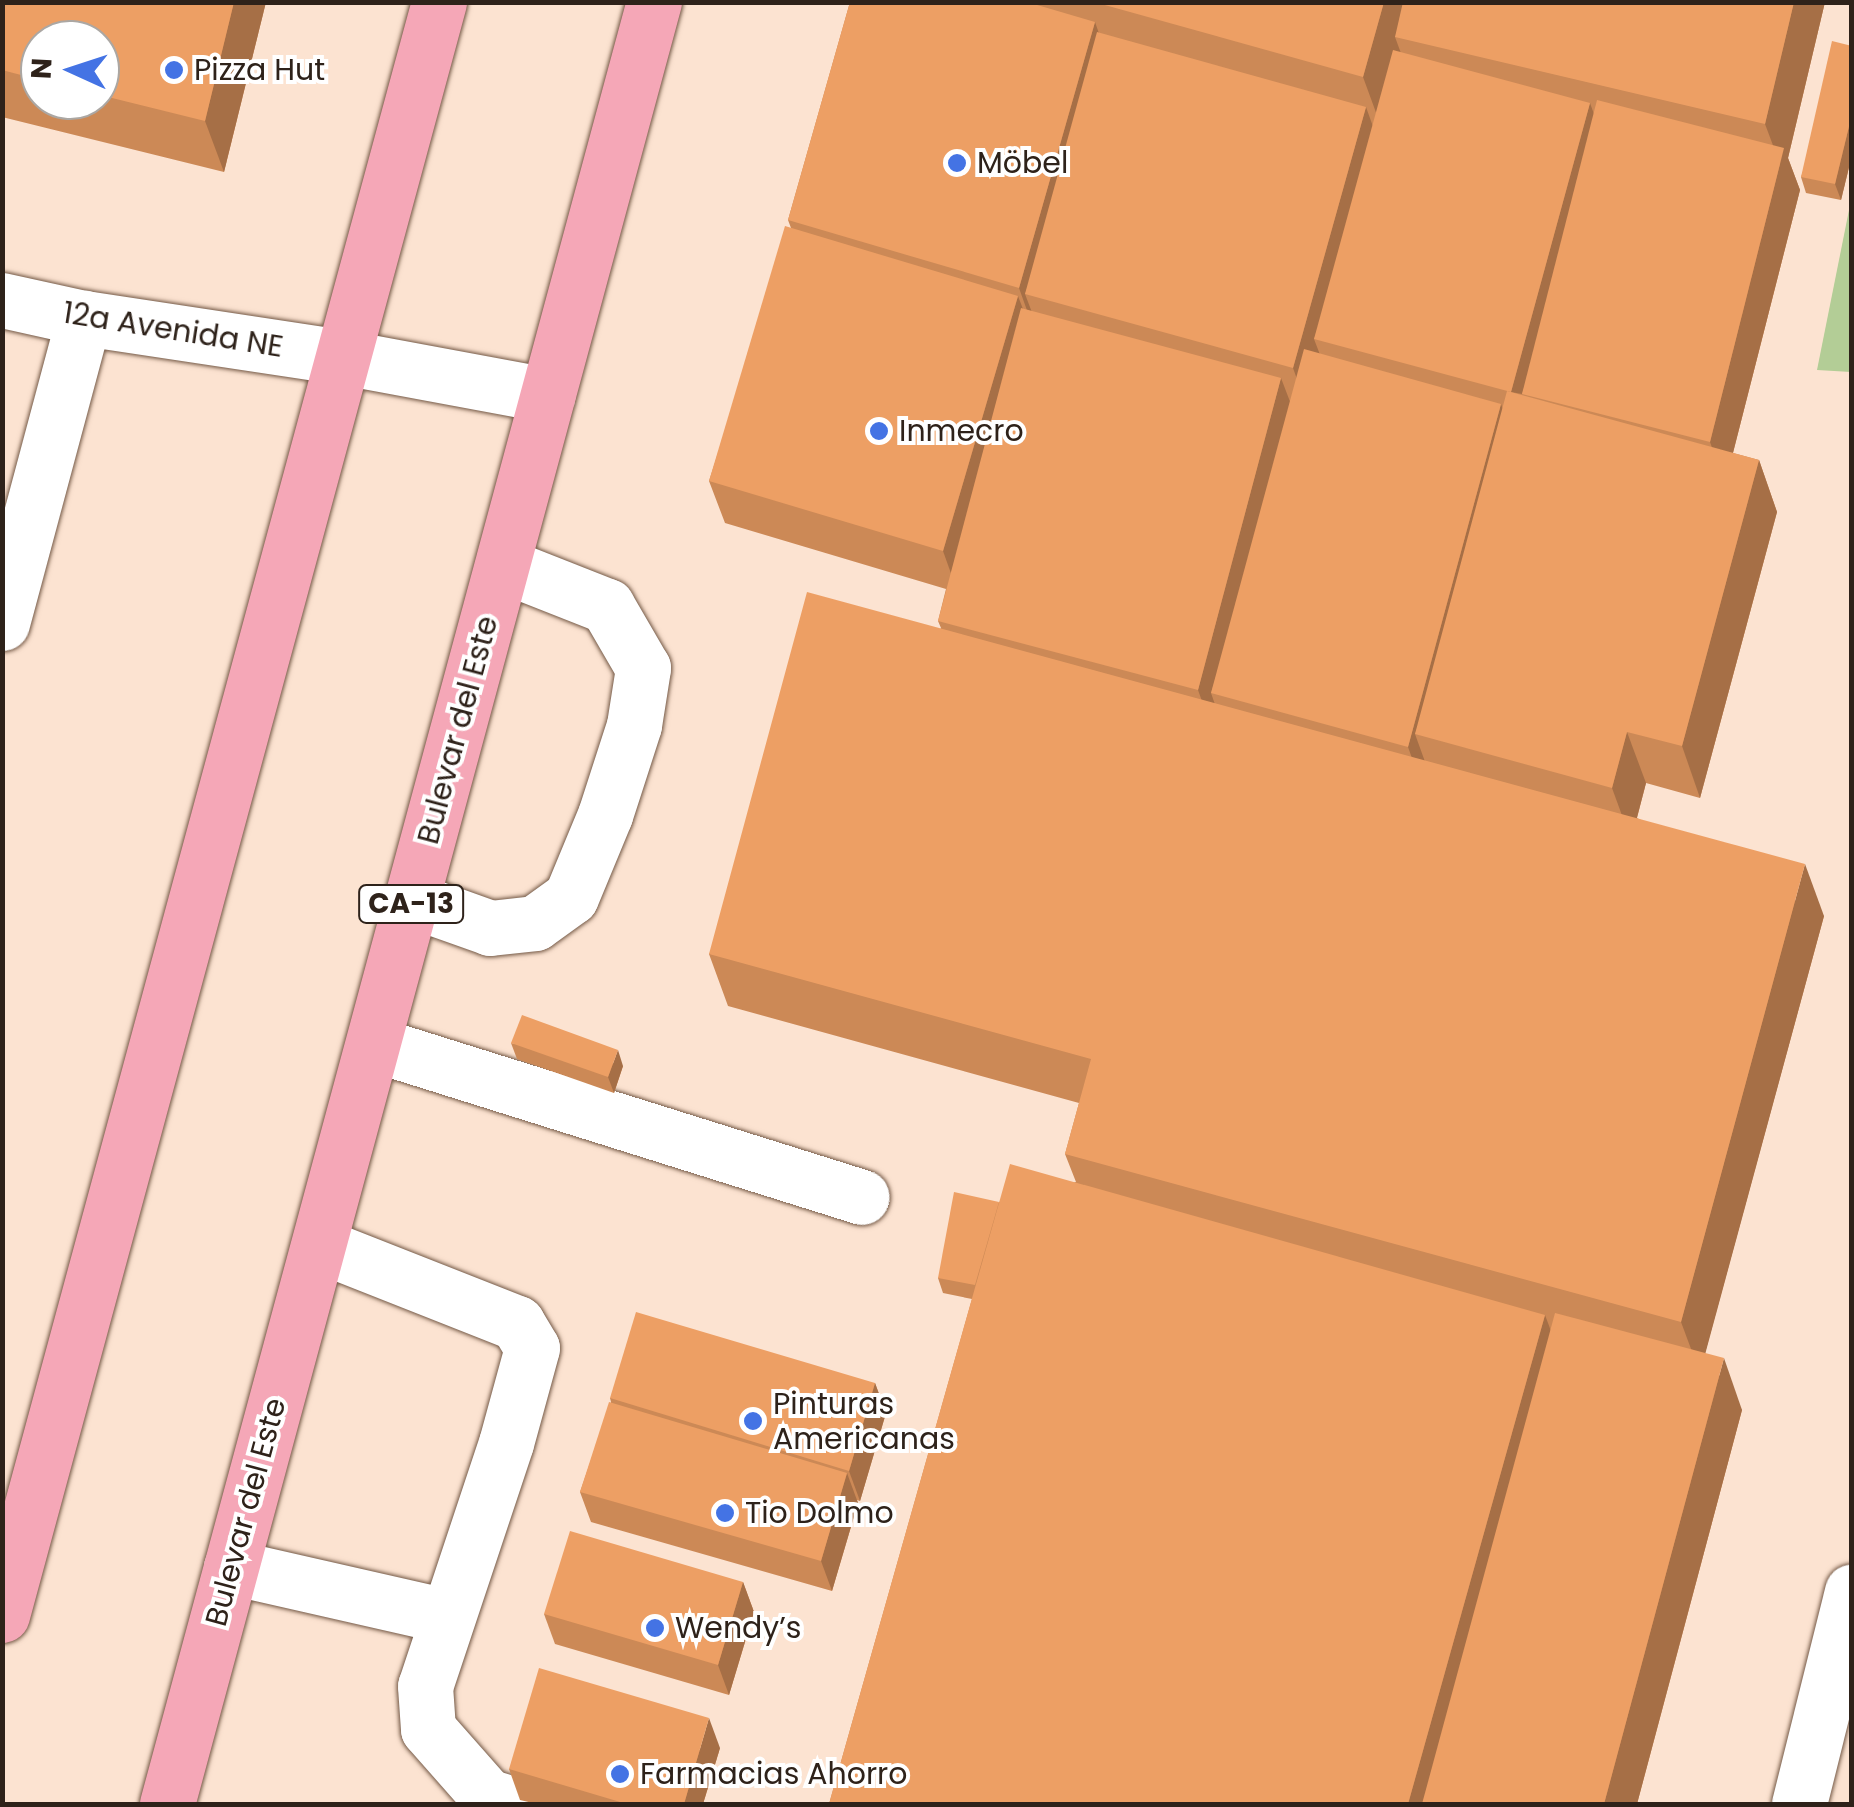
<!DOCTYPE html>
<meta charset="utf-8">
<style>
body{margin:0}
#map{position:relative;width:1854px;height:1807px;overflow:hidden;background:#fce3d1;font-family:Poppins,sans-serif}
div>[style]{position:absolute}
.green>*{inset:0;background:#b3cd96}
.roads{filter:drop-shadow(0 0 2px #745946) drop-shadow(0 0 2px #745946)}
.minor>*{height:55px;margin:-27.5px;padding:0 27.5px;transform-origin:27.5px;border-radius:27.5px;background:#fff}
.highway>*{height:55px;margin:-27.5px;padding:0 27.5px;transform-origin:27.5px;border-radius:27.5px;background:#f5a7b7}
.wall>*{inset:0;background:#cc8956}
.shaded-wall>*{inset:0;background:#a66f46}
.building>*{inset:0;background:#ed9f64}
.dots>*{width:28px;height:28px;translate:-50% -50%;box-sizing:border-box;border:5px solid #fff;border-radius:50%}
span{translate:-50% -50%;white-space:nowrap;text-align:center;line-height:1.15;-webkit-text-stroke:8px #fff;paint-order:stroke}
.shield-label span{padding:2px 8px;background:#fff;border:2px solid;border-radius:8px;-webkit-text-stroke-width:0}
.shield-label{font-size:28px;color:#2e221a;font-weight:700}
.poi-label{font-size:30px;color:#2e221a}
.left{translate:0 -50%;text-align:left}
.street-label{font-size:30px;color:#2e221a}
.frame{position:absolute;inset:0;border:5px solid #2e221a;pointer-events:none}
.north{position:absolute;left:20px;top:20px;width:100px;height:100px;box-sizing:border-box;background:#fff;border:2px solid #aba7a3;border-radius:50%;rotate:273deg;font-size:28px;font-weight:700;line-height:40px;text-align:center;color:#2e221a}
.north::after{content:'';display:block;margin:auto;width:35px;height:45px;background:#4473e4;clip-path:polygon(50% 0,100% 100%,50% 72%,0 100%)}
</style>
<div id="map">
<div class="green">
<div style="clip-path:polygon(1851px 200px,1851px 372px,1817px 370px)"></div>
</div>
<div class="roads">
<div class="minor">
<div style="left:2px;top:300px;width:84px;rotate:12.4deg"></div>
<div style="left:84px;top:318px;width:262px;rotate:8.6deg"></div>
<div style="left:343px;top:357px;width:208px;rotate:10.5deg"></div>
<div style="left:2px;top:623px;width:316px;rotate:-75deg"></div>
<div style="left:412px;top:900px;width:83px;rotate:19.7deg"></div>
<div style="left:490px;top:928px;width:45px;rotate:-6.3deg"></div>
<div style="left:535px;top:923px;width:44px;rotate:-35.8deg"></div>
<div style="left:571px;top:897px;width:89px;rotate:-67.5deg"></div>
<div style="left:605px;top:815px;width:95px;rotate:-72.1deg"></div>
<div style="left:634px;top:725px;width:58px;rotate:-81deg"></div>
<div style="left:643px;top:668px;width:72px;rotate:-120.1deg"></div>
<div style="left:607px;top:606px;width:112px;rotate:-158.5deg"></div>
<div style="left:374px;top:1044px;width:511px;rotate:17.41deg"></div>
<div style="left:319px;top:1245px;width:213px;rotate:21.5deg"></div>
<div style="left:517px;top:1323px;width:29px;rotate:59deg"></div>
<div style="left:532px;top:1348px;width:98px;rotate:105.3deg"></div>
<div style="left:506px;top:1443px;width:256px;rotate:108.4deg"></div>
<div style="left:425px;top:1686px;width:43px;rotate:86deg"></div>
<div style="left:428px;top:1729px;width:89px;rotate:48.6deg"></div>
<div style="left:487px;top:1796px;width:28px;rotate:17deg"></div>
<div style="left:231px;top:1567px;width:221px;rotate:12.8deg"></div>
<div style="left:1799px;top:1804px;width:219px;rotate:-76deg"></div>
</div>
<div class="highway">
<div style="left:2px;top:1615px;width:1671px;rotate:-74.84deg"></div>
<div style="left:167px;top:1804px;width:1867px;rotate:-74.88deg"></div>
</div>
</div>
<div class="wall">
<div style="clip-path:polygon(evenodd,2px 2px,266px 2px,224px 172px,2px 117px,2px 2px,40px 40px,100px 40px,100px 100px,40px 100px,40px 40px)"></div>
<div style="clip-path:polygon(850px 2px,1825px 2px,1788px 158px,1800px 190px,1733px 453px,1759px 460px,1777px 512px,1700px 798px,1646px 783px,1637px 818px,1824px 916px,1705px 1353px,1742px 1410px,1637px 1804px,829px 1804px,972px 1299px,943px 1293px,938px 1278px,999px 1202px,1076px 1182px,1065px 1154px,1079px 1103px,728px 1006px,709px 954px,941px 628px,938px 621px,946px 589px,725px 523px,709px 481px,791px 228px,788px 220px)"></div>
<div style="clip-path:polygon(1852px 46px,1852px 155px,1841px 200px,1806px 193px,1801px 177px)"></div>
<div style="clip-path:polygon(511px 1043px,623px 1066px,614px 1093px,517px 1059px)"></div>
<div style="clip-path:polygon(875px 1383px,886px 1413px,860px 1501px,857px 1500px,858px 1503px,832px 1591px,591px 1522px,580px 1492px,611px 1402px,610px 1398px)"></div>
<div style="clip-path:polygon(743px 1582px,754px 1612px,729px 1695px,555px 1644px,544px 1614px)"></div>
<div style="clip-path:polygon(720px 1748px,703px 1804px,537px 1804px,520px 1800px,509px 1769px)"></div>
</div>
<div class="shaded-wall">
<div style="clip-path:polygon(234px 2px,266px 2px,224px 172px,205px 121px)"></div>
<div style="clip-path:polygon(1384px 2px,1416px 2px,1395px 37px,1402px 56px,1382px 129px,1363px 77px)"></div>
<div style="clip-path:polygon(1794px 2px,1825px 2px,1788px 158px,1800px 190px,1725px 484px,1710px 442px,1780px 164px,1765px 124px)"></div>
<div style="clip-path:polygon(1095px 22px,1110px 65px,1025px 294px,1036px 323px,1034px 330px,1019px 288px)"></div>
<div style="clip-path:polygon(1590px 103px,1605px 145px,1522px 394px,1511px 392px)"></div>
<div style="clip-path:polygon(1366px 107px,1381px 149px,1314px 339px,1322px 360px,1308px 410px,1293px 368px)"></div>
<div style="clip-path:polygon(1852px 114px,1852px 155px,1841px 200px,1835px 184px)"></div>
<div style="clip-path:polygon(1018px 296px,1034px 338px,958px 593px,943px 551px)"></div>
<div style="clip-path:polygon(1281px 378px,1297px 420px,1211px 693px,1218px 713px,1213px 732px,1198px 690px)"></div>
<div style="clip-path:polygon(1501px 404px,1516px 446px,1415px 734px,1428px 770px,1423px 789px,1408px 747px)"></div>
<div style="clip-path:polygon(1759px 460px,1777px 512px,1700px 798px,1682px 746px)"></div>
<div style="clip-path:polygon(1627px 732px,1646px 783px,1631px 840px,1612px 788px)"></div>
<div style="clip-path:polygon(1805px 864px,1824px 916px,1700px 1373px,1681px 1322px)"></div>
<div style="clip-path:polygon(618px 1050px,623px 1066px,614px 1093px,608px 1077px)"></div>
<div style="clip-path:polygon(1545px 1315px,1564px 1366px,1441px 1804px,1408px 1804px)"></div>
<div style="clip-path:polygon(1724px 1358px,1742px 1410px,1637px 1804px,1604px 1804px)"></div>
<div style="clip-path:polygon(875px 1383px,886px 1413px,860px 1501px,849px 1471px)"></div>
<div style="clip-path:polygon(847px 1473px,858px 1503px,832px 1591px,821px 1561px)"></div>
<div style="clip-path:polygon(743px 1582px,754px 1612px,729px 1695px,718px 1665px)"></div>
<div style="clip-path:polygon(709px 1718px,720px 1748px,703px 1804px,684px 1804px)"></div>
</div>
<div class="building">
<div style="clip-path:polygon(2px 2px,234px 2px,205px 121px,100px 95px,100px 40px,40px 40px,40px 80px,2px 70px)"></div>
<div style="clip-path:polygon(850px 2px,1027px 2px,1095px 22px,1019px 288px,788px 220px)"></div>
<div style="clip-path:polygon(1094px 2px,1384px 2px,1363px 77px)"></div>
<div style="clip-path:polygon(1403px 2px,1794px 2px,1765px 124px,1395px 37px)"></div>
<div style="clip-path:polygon(1097px 32px,1366px 107px,1293px 368px,1025px 294px)"></div>
<div style="clip-path:polygon(1832px 41px,1852px 46px,1852px 114px,1835px 184px,1801px 177px)"></div>
<div style="clip-path:polygon(1393px 50px,1590px 103px,1511px 392px,1314px 339px)"></div>
<div style="clip-path:polygon(1597px 100px,1784px 148px,1710px 442px,1522px 394px)"></div>
<div style="clip-path:polygon(785px 226px,1018px 296px,943px 551px,709px 481px)"></div>
<div style="clip-path:polygon(1021px 308px,1281px 378px,1198px 690px,938px 621px)"></div>
<div style="clip-path:polygon(1304px 349px,1501px 404px,1408px 747px,1211px 693px)"></div>
<div style="clip-path:polygon(1507px 391px,1759px 460px,1682px 746px,1627px 732px,1612px 788px,1415px 734px)"></div>
<div style="clip-path:polygon(807px 592px,1805px 864px,1681px 1322px,1065px 1154px,1091px 1059px,709px 954px)"></div>
<div style="clip-path:polygon(522px 1015px,618px 1050px,608px 1077px,511px 1043px)"></div>
<div style="clip-path:polygon(1010px 1164px,1545px 1315px,1408px 1804px,829px 1804px)"></div>
<div style="clip-path:polygon(954px 1192px,999px 1202px,975px 1285px,938px 1278px)"></div>
<div style="clip-path:polygon(636px 1312px,875px 1383px,849px 1471px,610px 1398px)"></div>
<div style="clip-path:polygon(1555px 1313px,1724px 1358px,1604px 1804px,1422px 1804px)"></div>
<div style="clip-path:polygon(609px 1402px,847px 1473px,821px 1561px,580px 1492px)"></div>
<div style="clip-path:polygon(570px 1531px,743px 1582px,718px 1665px,544px 1614px)"></div>
<div style="clip-path:polygon(539px 1668px,709px 1718px,684px 1804px,627px 1804px,509px 1769px)"></div>
</div>
<div class="dots">
<div style="left:174px;top:70px;background:#4473e4"></div>
<div style="left:957px;top:163px;background:#4473e4"></div>
<div style="left:879px;top:431px;background:#4473e4"></div>
<div style="left:753px;top:1421px;background:#4473e4"></div>
<div style="left:725px;top:1513px;background:#4473e4"></div>
<div style="left:655px;top:1628px;background:#4473e4"></div>
<div style="left:620px;top:1774px;background:#4473e4"></div>
</div>
<div class="shield-label">
<span style="left:411px;top:904px">CA-13</span>
</div>
<div class="poi-label">
<span class="left" style="left:194px;top:70px">Pizza Hut</span>
<span class="left" style="left:977px;top:163px">Möbel</span>
<span class="left" style="left:899px;top:431px">Inmecro</span>
<span class="left" style="left:773px;top:1421px">Pinturas<br>Americanas</span>
<span class="left" style="left:745px;top:1513px">Tio Dolmo</span>
<span class="left" style="left:675px;top:1628px">Wendy’s</span>
<span class="left" style="left:640px;top:1774px">Farmacias Ahorro</span>
</div>
<div class="street-label">
<span style="left:173px;top:330px;rotate:9deg">12a Avenida NE</span>
<span style="left:458px;top:730px;rotate:-75deg">Bulevar del Este</span>
<span style="left:246px;top:1512px;rotate:-75deg">Bulevar del Este</span>
</div>
<div class="frame"></div>
<div class="north">N</div>
</div>
